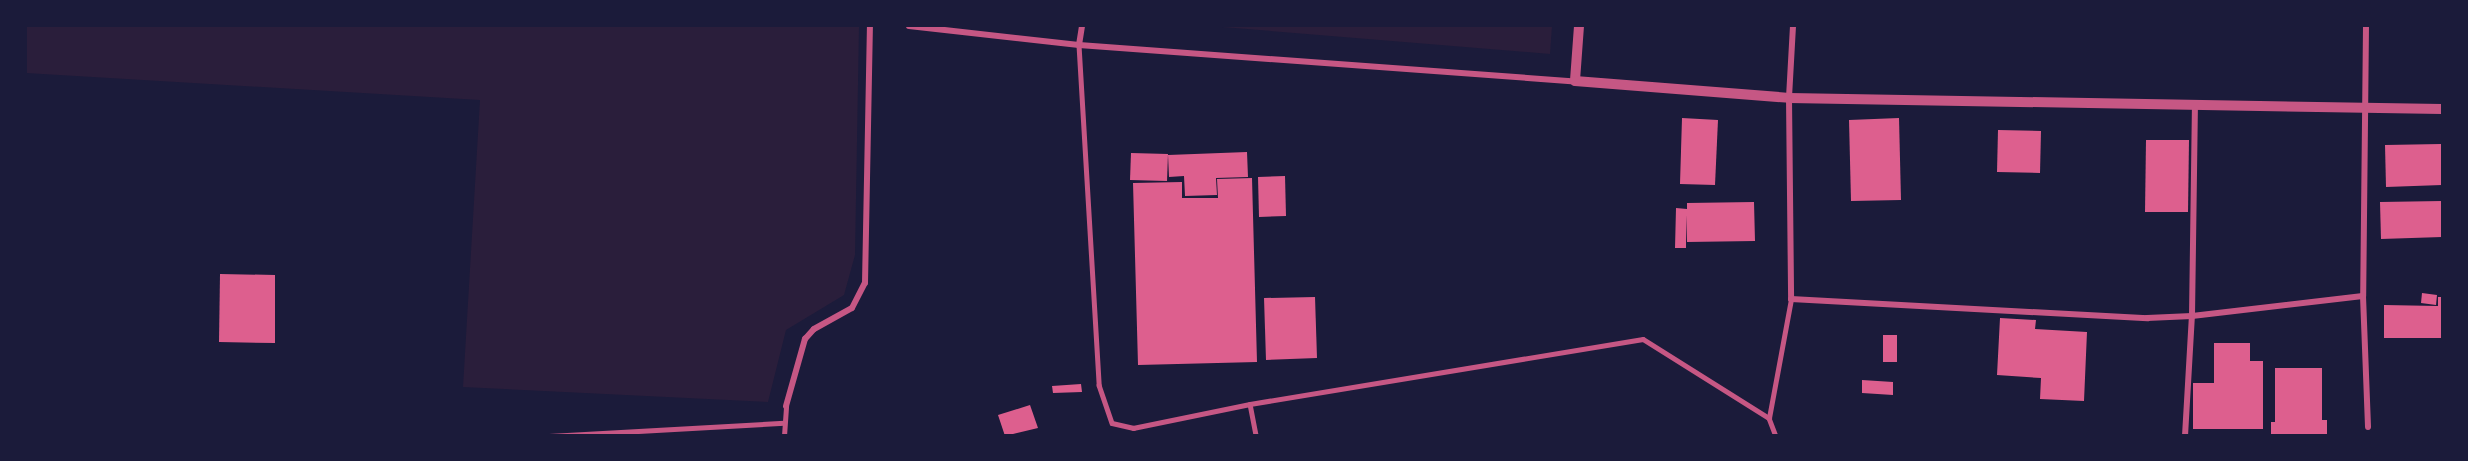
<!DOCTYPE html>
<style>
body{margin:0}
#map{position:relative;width:2468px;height:461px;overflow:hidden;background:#1b1b3a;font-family:"Fira Sans",sans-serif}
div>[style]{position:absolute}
.green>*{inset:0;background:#2a1e3b}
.building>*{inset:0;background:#dd5f8e}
.service>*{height:4.5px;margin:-2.25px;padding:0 2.25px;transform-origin:2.25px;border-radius:2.25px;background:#c65784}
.minor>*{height:6px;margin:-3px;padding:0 3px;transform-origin:3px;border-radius:3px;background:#c65784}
.tertiary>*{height:10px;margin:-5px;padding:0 5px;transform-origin:5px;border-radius:5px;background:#c65784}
span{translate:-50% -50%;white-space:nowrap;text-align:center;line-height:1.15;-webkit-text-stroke:6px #1b1b3a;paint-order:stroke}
.frame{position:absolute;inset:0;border:27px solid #1b1b3a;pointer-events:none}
</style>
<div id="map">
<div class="green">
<div style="clip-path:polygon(26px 26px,859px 26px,855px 255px,844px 295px,786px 330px,768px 402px,463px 387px,480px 100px,26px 73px)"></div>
<div style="clip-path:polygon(1210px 26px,1552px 26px,1550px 54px)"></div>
</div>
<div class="building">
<div style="clip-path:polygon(1682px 118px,1718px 120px,1715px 185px,1680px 184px)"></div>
<div style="clip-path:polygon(1899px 118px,1901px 200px,1851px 201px,1849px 120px)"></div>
<div style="clip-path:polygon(1998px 130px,2041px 131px,2040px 173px,1997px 172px)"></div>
<div style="clip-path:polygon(2146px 140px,2189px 140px,2188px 212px,2145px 212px)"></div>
<div style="clip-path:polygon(2441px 144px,2442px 185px,2386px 187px,2385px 145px)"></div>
<div style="clip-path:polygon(1247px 152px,1248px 177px,1216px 178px,1217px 195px,1185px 196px,1184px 176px,1169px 177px,1168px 155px)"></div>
<div style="clip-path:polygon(1131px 153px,1168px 154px,1167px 181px,1130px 180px)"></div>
<div style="clip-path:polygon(1285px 176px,1286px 216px,1259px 217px,1258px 177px)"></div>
<div style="clip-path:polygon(1252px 178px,1257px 362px,1138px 365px,1133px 183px,1182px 182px,1182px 198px,1218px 198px,1217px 179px)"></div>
<div style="clip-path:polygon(2442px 201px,2442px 237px,2381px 239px,2380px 202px)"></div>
<div style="clip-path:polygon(1754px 202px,1755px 241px,1687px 242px,1686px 215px,1686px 248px,1675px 248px,1676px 208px,1687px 209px,1687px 203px)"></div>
<div style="clip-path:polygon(220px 274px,275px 275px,275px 343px,219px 342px)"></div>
<div style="clip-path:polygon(2422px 293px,2437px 295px,2436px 305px,2421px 303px)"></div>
<div style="clip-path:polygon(1315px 297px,1317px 358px,1266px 360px,1264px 298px)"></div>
<div style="clip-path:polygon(2438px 297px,2442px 297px,2442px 338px,2384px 338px,2384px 305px,2438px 306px)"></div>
<div style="clip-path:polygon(2000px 318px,2036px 320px,2035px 329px,2087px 332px,2084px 401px,2040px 399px,2041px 378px,1997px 375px)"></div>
<div style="clip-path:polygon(1883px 335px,1897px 335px,1897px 362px,1883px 362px)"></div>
<div style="clip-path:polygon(2214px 343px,2250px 343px,2250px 361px,2263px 361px,2263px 429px,2193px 429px,2193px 383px,2214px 383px)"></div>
<div style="clip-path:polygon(2275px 368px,2322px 368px,2322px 420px,2327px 420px,2327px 436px,2271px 436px,2271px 422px,2275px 422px)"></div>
<div style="clip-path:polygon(1862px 380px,1893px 382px,1893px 395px,1862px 393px)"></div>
<div style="clip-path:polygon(1081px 384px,1082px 392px,1053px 393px,1052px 386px)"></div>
<div style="clip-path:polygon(1030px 405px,1038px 428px,1005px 436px,998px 415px)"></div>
</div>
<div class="service">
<div style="left:1079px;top:45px;width:341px;rotate:86.6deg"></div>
<div style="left:1099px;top:385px;width:40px;rotate:71.1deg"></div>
<div style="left:1112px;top:423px;width:22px;rotate:13deg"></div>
<div style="left:1133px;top:428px;width:119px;rotate:-11.6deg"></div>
<div style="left:1250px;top:404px;width:398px;rotate:-9.4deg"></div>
<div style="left:1643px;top:339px;width:149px;rotate:32.1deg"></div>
<div style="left:1769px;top:418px;width:19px;rotate:69deg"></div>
<div style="left:1250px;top:404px;width:33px;rotate:79deg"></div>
<div style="left:1769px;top:418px;width:121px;rotate:-79.5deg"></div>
<div style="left:549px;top:436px;width:235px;rotate:-3.2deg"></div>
<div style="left:784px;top:436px;width:30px;rotate:-86deg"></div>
</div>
<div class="minor">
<div style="left:909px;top:26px;width:171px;rotate:6.4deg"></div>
<div style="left:1079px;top:45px;width:497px;rotate:4.2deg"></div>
<div style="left:1793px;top:26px;width:72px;rotate:93.2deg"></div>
<div style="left:1789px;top:98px;width:201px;rotate:89.4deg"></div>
<div style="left:1791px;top:299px;width:357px;rotate:3.1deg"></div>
<div style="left:2147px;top:318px;width:45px;rotate:-2.5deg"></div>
<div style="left:2192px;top:316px;width:172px;rotate:-6.7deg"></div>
<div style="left:2366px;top:26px;width:270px;rotate:90.6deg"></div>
<div style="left:2363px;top:296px;width:131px;rotate:87.8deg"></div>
<div style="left:1079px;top:45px;width:19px;rotate:-81deg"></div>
<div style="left:786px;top:406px;width:70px;rotate:-74.2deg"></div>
<div style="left:805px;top:339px;width:13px;rotate:-48deg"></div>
<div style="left:814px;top:329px;width:43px;rotate:-28.9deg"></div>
<div style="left:852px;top:308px;width:28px;rotate:-63deg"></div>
<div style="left:865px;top:283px;width:257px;rotate:-88.9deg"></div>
<div style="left:2185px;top:436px;width:120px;rotate:-86.7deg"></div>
<div style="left:2192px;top:316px;width:211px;rotate:-89.2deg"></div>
</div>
<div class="tertiary">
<div style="left:1579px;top:26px;width:55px;rotate:94.2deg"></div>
<div style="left:1575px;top:81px;width:215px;rotate:4.5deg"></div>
<div style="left:1789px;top:98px;width:653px;rotate:0.97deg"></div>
</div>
<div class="frame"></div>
</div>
